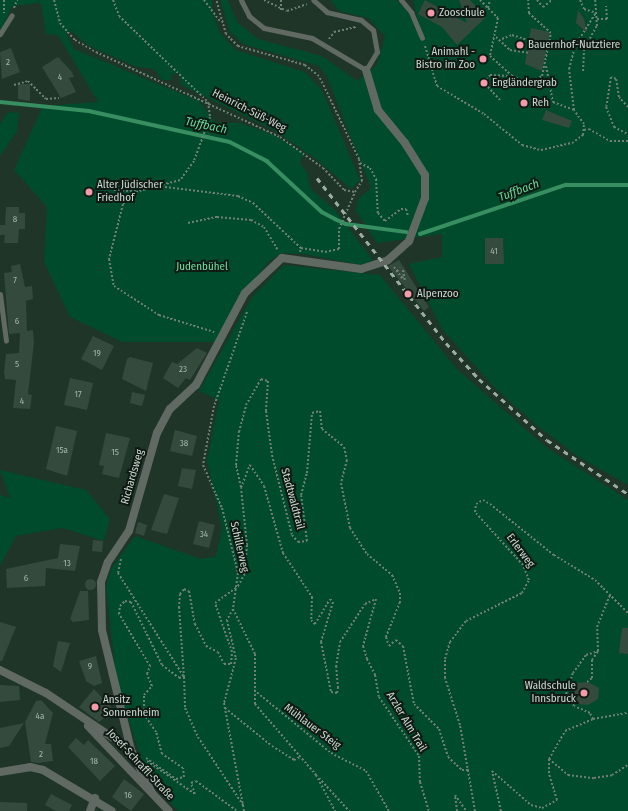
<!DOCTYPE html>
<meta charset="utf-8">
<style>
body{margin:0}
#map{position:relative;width:628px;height:811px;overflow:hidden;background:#1f3528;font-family:"Fira Sans Condensed",sans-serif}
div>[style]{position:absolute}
.green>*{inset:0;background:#004b2b}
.stream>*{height:3.5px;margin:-1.75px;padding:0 1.75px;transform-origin:1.75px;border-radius:1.75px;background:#378e61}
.building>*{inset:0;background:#344a3d}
.round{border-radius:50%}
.path>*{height:2px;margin-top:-1px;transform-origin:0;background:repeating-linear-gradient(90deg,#6e8075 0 2px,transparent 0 4px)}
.lane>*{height:5px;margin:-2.5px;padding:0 2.5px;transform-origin:2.5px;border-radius:2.5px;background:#606a63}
.street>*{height:8px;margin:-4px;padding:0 4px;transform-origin:4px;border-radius:4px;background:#606a63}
.rail>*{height:3px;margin-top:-1.5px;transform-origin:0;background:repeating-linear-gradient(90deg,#9eada3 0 5px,transparent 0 10px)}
.dots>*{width:11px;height:11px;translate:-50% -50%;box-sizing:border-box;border:2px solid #101a14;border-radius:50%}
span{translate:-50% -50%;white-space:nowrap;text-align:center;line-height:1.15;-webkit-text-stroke:4px #101a14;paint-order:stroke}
.number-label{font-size:9px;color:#a6b5ab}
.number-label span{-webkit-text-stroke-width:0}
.poi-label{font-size:11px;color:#ccd9d0}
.left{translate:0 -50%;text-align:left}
.right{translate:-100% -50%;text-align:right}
.street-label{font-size:11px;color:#ccd9d0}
.park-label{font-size:11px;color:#6de1a2}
.water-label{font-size:12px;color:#64d99a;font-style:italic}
</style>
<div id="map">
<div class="green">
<div style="clip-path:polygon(0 0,212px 0,212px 11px,220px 33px,236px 50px,305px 72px,322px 90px,360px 180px,351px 189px,317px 160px,275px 131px,181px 85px,179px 73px,172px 74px,171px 80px,162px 80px,154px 69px,137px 67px,89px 46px,71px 31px,66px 33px,74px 49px,199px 101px,215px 122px,240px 123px,276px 136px,304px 153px,300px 163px,308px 174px,310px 188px,334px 209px,373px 260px,361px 265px,304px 254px,282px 253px,269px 261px,240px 298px,217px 342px,122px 342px,70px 317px,44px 262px,47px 207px,14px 170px,43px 106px,98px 102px,58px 35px,46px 34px,41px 3px,12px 6px,0 34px)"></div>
<div style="clip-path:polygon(220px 0,228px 0,237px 22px,258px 39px,322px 56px,357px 81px,377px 65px,385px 36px,368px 18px,339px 11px,330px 0,397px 0,418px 22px,413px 0,628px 0,628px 485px,579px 457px,535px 424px,495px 388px,442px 329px,409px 264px,442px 257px,442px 234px,377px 243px,356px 211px,358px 199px,371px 188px,327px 77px,319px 66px,243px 44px,230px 32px)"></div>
<div style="clip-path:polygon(8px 112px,19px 113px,17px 131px,0 156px,0 124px)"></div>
<div style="clip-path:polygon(284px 265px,380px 275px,457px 369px,546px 447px,628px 500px,628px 811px,178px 811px,147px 777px,117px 683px,106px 587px,111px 569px,135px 536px,201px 559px,216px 556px,222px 528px,207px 461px,219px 400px,199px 391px,252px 297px)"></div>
<div style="clip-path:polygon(0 470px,86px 490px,110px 519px,104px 541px,62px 528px,16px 536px,0 566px,0 495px,10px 498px)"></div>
</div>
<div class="stream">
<div style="left:0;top:102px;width:89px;rotate:5.8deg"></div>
<div style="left:89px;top:111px;width:144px;rotate:12.4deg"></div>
<div style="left:230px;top:142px;width:42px;rotate:27.2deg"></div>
<div style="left:267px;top:161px;width:75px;rotate:42.8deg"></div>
<div style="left:322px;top:212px;width:15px;rotate:28deg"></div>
<div style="left:335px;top:219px;width:12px;rotate:24deg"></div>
<div style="left:346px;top:224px;width:61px;rotate:7.6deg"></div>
<div style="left:420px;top:234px;width:154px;rotate:-18.6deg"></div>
<div style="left:566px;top:185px;width:62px"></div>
</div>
<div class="building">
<div style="clip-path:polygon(425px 0,467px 23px,459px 0,470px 0,486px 17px,457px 45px,442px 27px,418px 14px)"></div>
<div style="clip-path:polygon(578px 10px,584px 19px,587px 33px,576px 23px)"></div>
<div style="clip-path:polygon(531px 28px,550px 32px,542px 71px,525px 64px)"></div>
<div style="clip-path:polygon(11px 48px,20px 72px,2px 79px,0 52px)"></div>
<div style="clip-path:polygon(58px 57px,72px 72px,74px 77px,69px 78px,76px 92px,61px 98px,42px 67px)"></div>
<div style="clip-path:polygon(18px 84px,30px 84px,30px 101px,18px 99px)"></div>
<div style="clip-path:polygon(546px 110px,572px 121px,569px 128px,542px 120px)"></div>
<div style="clip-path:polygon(6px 207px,19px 207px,19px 213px,25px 213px,25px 229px,19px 229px,18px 243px,4px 243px,5px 235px,0 235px,0 225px,5px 225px)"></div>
<div style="clip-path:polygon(485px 238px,503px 238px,504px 264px,485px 264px)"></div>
<div style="clip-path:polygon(399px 260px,429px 307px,424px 311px,388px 266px)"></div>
<div style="clip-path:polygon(20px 264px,25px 287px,32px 286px,33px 299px,26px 301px,27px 331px,33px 330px,34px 342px,28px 394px,32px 395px,30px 409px,13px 408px,16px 380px,5px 379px,4px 372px,6px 354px,19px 353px,20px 333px,9px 334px,4px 273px,12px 272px,11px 266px)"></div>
<div style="clip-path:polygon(93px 336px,114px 346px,102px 370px,81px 359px)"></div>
<div style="clip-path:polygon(197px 348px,207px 353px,190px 380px,186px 378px,178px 388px,163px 378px,172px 362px,177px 364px)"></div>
<div style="clip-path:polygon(130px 357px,153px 363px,146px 391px,122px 379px,127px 359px)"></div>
<div style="clip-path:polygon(70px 378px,93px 383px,87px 410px,64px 405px)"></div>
<div style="clip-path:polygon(132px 392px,145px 395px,142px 406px,130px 403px)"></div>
<div style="clip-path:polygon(56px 426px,77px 431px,67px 476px,46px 469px)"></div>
<div style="clip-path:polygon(175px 430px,197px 436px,192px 456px,170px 451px)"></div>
<div style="clip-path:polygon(106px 433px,130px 438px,119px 478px,102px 474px,104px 466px,99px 465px)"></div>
<div style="clip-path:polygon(182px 468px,196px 470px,192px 489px,178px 486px)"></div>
<div style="clip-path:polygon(164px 494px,179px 498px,167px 534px,151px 530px)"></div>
<div style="clip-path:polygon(199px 521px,215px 525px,209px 548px,193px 544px)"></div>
<div style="clip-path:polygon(138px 522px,147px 525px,144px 536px,135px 533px)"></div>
<div style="clip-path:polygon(93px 540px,103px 541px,102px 552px,92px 551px)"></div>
<div style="clip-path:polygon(60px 544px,80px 546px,75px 571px,46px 568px,45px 586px,7px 588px,6px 569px,58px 558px)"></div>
<div class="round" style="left:84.5px;top:578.5px;width:11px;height:11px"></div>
<div style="clip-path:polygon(80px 591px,88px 591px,89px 620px,73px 622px,70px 619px)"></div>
<div style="clip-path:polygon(0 622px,16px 627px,2px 661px,0 661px)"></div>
<div style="clip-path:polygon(622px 628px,628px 628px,628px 654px,619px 653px)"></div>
<div style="clip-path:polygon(58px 641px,70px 643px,61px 672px,53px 666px)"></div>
<div style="clip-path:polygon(96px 656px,102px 683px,94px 686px,86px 681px,79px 661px)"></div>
<div style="clip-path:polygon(588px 682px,599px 688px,598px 699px,588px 705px,577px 704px,570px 694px,576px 683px)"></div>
<div style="clip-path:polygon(0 685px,19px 686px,20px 700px,0 702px)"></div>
<div style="clip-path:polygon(94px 689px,111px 707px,109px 714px,99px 722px,79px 707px)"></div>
<div style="clip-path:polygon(41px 700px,53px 713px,45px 744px,51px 744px,53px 761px,38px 763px,31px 762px,25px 722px,36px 701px)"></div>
<div style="clip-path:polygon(24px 723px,9px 746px,0 748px,0 728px)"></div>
<div style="clip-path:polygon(76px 738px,84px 745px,88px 740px,115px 766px,100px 781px,68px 747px)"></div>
<div style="clip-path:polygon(124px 779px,144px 794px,131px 811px,112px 797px)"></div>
<div style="clip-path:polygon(51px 794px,72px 805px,69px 811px,56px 811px,45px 805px)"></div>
<div style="clip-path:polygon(0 802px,27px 803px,27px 811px,0 811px)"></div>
</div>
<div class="path">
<div style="left:4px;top:0;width:13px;rotate:90deg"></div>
<div style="left:54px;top:0;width:24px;rotate:75deg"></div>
<div style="left:60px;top:23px;width:23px;rotate:49deg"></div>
<div style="left:75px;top:40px;width:24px;rotate:30deg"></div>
<div style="left:96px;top:52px;width:203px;rotate:24.8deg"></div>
<div style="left:280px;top:137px;width:53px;rotate:35.8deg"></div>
<div style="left:323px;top:168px;width:30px;rotate:46deg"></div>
<div style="left:344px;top:190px;width:11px;rotate:10deg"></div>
<div style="left:355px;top:192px;width:13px;rotate:-58deg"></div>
<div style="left:362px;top:181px;width:22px;rotate:-98deg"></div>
<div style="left:359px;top:159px;width:92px;rotate:-115.7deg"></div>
<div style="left:319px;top:76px;width:18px;rotate:-142deg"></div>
<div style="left:305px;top:65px;width:70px;rotate:-164.2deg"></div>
<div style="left:238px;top:46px;width:17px;rotate:-135deg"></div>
<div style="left:226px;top:34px;width:35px;rotate:-106deg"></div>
<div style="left:113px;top:0;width:17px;rotate:69deg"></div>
<div style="left:119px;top:16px;width:124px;rotate:44deg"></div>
<div style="left:208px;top:102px;width:15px;rotate:82deg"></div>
<div style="left:210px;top:117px;width:47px;rotate:110deg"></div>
<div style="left:194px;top:161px;width:24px;rotate:126deg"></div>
<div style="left:180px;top:180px;width:50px;rotate:164.8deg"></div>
<div style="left:132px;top:193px;width:14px;rotate:129deg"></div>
<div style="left:123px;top:204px;width:57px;rotate:104.3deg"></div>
<div style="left:109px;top:259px;width:27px;rotate:80deg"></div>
<div style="left:114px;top:286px;width:54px;rotate:32.8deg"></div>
<div style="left:159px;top:315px;width:58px;rotate:17.2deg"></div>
<div style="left:204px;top:0;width:26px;rotate:53deg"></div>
<div style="left:264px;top:0;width:25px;rotate:26deg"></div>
<div style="left:287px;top:11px;width:21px;rotate:-19deg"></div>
<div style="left:281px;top:0;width:10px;rotate:90deg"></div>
<div style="left:480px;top:0;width:25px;rotate:45deg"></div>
<div style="left:498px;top:18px;width:39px;rotate:102deg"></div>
<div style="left:490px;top:56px;width:30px;rotate:42deg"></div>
<div style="left:537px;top:0;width:9px;rotate:49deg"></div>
<div style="left:543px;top:7px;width:11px;rotate:-38deg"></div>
<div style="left:580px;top:0;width:10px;rotate:66deg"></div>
<div style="left:584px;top:9px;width:13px;rotate:18deg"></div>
<div style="left:14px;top:8px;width:9px;rotate:-69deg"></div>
<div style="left:488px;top:8px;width:8px;rotate:-76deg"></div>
<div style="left:597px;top:19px;width:10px"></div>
<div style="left:607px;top:19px;width:13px;rotate:-94deg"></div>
<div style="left:496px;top:37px;width:19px;rotate:43deg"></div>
<div style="left:510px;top:50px;width:18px;rotate:9deg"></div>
<div style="left:329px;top:39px;width:9px;rotate:-54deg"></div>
<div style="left:334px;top:32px;width:23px;rotate:-13deg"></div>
<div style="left:502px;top:39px;width:11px;rotate:-22deg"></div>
<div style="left:512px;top:35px;width:19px;rotate:18deg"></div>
<div style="left:425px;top:46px;width:42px;rotate:73.3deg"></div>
<div style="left:437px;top:86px;width:55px;rotate:30.8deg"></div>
<div style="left:484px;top:114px;width:49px;rotate:39.2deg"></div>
<div style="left:522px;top:145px;width:20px;rotate:15deg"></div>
<div style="left:541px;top:150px;width:32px;rotate:-13deg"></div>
<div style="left:572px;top:143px;width:14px;rotate:-36deg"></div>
<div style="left:583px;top:135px;width:11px;rotate:-85deg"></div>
<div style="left:584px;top:124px;width:17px;rotate:-126deg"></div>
<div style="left:574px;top:110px;width:41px;rotate:-97deg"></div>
<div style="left:569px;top:69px;width:24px;rotate:-75deg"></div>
<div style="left:575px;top:46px;width:39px;rotate:-58deg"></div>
<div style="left:546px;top:66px;width:37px;rotate:79deg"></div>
<div style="left:553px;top:102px;width:22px;rotate:21deg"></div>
<div style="left:583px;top:71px;width:22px;rotate:-87deg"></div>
<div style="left:584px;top:49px;width:26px;rotate:-61deg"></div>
<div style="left:597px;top:26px;width:26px;rotate:-94deg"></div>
<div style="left:14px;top:85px;width:15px;rotate:-16deg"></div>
<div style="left:28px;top:81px;width:25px;rotate:45deg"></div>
<div style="left:46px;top:99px;width:13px;rotate:-4deg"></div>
<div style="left:500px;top:100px;width:23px;rotate:-133deg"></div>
<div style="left:484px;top:83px;width:10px;rotate:-53deg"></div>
<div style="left:490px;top:75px;width:22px;rotate:3deg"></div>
<div style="left:512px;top:76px;width:18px;rotate:22deg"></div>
<div style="left:529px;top:83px;width:15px;rotate:-28deg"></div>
<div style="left:542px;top:76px;width:44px;rotate:-78.2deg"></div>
<div style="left:551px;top:33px;width:30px;rotate:-138deg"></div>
<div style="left:529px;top:13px;width:13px;rotate:-94deg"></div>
<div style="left:628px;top:107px;width:13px;rotate:-132deg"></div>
<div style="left:619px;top:97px;width:18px;rotate:-99deg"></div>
<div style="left:616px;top:79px;width:5px;rotate:-158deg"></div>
<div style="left:611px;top:77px;width:30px;rotate:99deg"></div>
<div style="left:606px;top:107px;width:22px;rotate:68deg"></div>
<div style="left:614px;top:127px;width:16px;rotate:27deg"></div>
<div style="left:584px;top:130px;width:5px;rotate:-11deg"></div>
<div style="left:589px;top:129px;width:24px;rotate:30deg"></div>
<div style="left:610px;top:141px;width:18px"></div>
<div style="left:360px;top:163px;width:11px;rotate:27deg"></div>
<div style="left:370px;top:168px;width:13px;rotate:61deg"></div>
<div style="left:376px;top:179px;width:34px;rotate:87deg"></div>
<div style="left:378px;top:213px;width:11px;rotate:49deg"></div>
<div style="left:385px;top:221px;width:20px;rotate:-37deg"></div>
<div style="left:401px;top:209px;width:5px"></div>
<div style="left:406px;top:209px;width:7px;rotate:74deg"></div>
<div style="left:157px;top:186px;width:82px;rotate:7deg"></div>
<div style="left:238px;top:196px;width:17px;rotate:25deg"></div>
<div style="left:253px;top:203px;width:66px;rotate:43.2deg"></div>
<div style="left:114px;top:190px;width:22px;rotate:3deg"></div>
<div style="left:188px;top:223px;width:30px;rotate:-12deg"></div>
<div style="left:217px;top:217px;width:34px;rotate:5deg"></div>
<div style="left:251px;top:220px;width:15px;rotate:28deg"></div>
<div style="left:264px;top:227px;width:27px;rotate:59deg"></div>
<div style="left:300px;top:252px;width:4px;rotate:-76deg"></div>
<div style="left:301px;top:248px;width:24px;rotate:9deg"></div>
<div style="left:325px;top:252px;width:14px;rotate:-12deg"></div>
<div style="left:339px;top:249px;width:20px;rotate:-90deg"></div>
<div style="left:339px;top:229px;width:40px;rotate:-66.6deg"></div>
<div style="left:394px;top:267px;width:14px;rotate:54deg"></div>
<div style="left:402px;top:278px;width:3px;rotate:-45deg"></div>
<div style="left:397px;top:271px;width:4px;rotate:-45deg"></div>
<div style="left:404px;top:276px;width:6px;rotate:-99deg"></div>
<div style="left:403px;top:270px;width:11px;rotate:80deg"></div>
<div style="left:247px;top:312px;width:100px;rotate:109.3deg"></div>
<div style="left:214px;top:406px;width:60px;rotate:100.6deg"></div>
<div style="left:203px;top:465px;width:47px;rotate:66.2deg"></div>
<div style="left:222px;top:508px;width:67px;rotate:76.2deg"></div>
<div style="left:238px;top:573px;width:36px;rotate:98deg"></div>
<div style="left:233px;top:609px;width:50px;rotate:63.9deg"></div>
<div style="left:255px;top:654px;width:50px;rotate:90deg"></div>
<div style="left:255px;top:704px;width:94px;rotate:49.3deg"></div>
<div style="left:316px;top:775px;width:41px;rotate:62.2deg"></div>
<div style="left:241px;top:487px;width:23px;rotate:-103deg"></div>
<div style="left:236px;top:465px;width:33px;rotate:-85deg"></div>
<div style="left:239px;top:432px;width:28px;rotate:-75deg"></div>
<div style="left:246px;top:405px;width:30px;rotate:-60deg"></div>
<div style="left:261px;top:379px;width:7px;rotate:16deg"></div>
<div style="left:268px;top:381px;width:30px;rotate:94deg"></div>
<div style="left:266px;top:411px;width:44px;rotate:82.2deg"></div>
<div style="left:272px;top:455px;width:82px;rotate:76deg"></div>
<div style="left:292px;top:535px;width:9px;rotate:49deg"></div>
<div style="left:298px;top:542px;width:9px;rotate:-6deg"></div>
<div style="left:307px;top:541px;width:46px;rotate:-97.4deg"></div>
<div style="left:301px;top:495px;width:23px;rotate:-75deg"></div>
<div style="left:307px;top:473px;width:60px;rotate:-85.2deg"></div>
<div style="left:312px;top:413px;width:8px;rotate:-14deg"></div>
<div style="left:320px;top:411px;width:18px;rotate:84deg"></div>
<div style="left:322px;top:429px;width:28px;rotate:39deg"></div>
<div style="left:344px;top:447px;width:13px;rotate:77deg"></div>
<div style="left:347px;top:460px;width:24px;rotate:105deg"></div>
<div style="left:341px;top:483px;width:46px;rotate:78.7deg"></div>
<div style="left:350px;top:528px;width:31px;rotate:57deg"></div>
<div style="left:367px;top:554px;width:33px;rotate:40deg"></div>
<div style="left:392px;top:575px;width:20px;rotate:66deg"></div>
<div style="left:400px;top:593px;width:9px;rotate:90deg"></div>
<div style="left:400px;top:602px;width:38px;rotate:112deg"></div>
<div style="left:386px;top:637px;width:9px;rotate:72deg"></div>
<div style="left:389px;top:646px;width:9px;rotate:-41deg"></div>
<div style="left:396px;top:640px;width:9px;rotate:41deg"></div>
<div style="left:403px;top:646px;width:59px;rotate:79.3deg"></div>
<div style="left:414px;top:704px;width:35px;rotate:45deg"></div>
<div style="left:439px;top:729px;width:29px;rotate:72deg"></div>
<div style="left:448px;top:757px;width:19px;rotate:43deg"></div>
<div style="left:462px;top:770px;width:7px"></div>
<div style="left:121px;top:559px;width:14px;rotate:102deg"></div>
<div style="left:118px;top:573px;width:123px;rotate:57.6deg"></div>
<div style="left:184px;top:677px;width:31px;rotate:88deg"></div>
<div style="left:185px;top:708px;width:32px;rotate:66deg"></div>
<div style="left:198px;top:737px;width:82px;rotate:56.5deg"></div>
<div style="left:233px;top:609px;width:13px;rotate:119deg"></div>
<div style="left:227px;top:620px;width:39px;rotate:77deg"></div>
<div style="left:236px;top:658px;width:47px;rotate:104.9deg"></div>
<div style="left:224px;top:703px;width:110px;rotate:79.5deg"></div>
<div style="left:587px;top:682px;width:6px;rotate:-39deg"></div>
<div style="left:592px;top:678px;width:18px;rotate:-90deg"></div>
<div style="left:592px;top:660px;width:11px;rotate:-56deg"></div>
<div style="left:598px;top:651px;width:24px;rotate:-92deg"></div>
<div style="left:597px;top:627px;width:35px;rotate:-68deg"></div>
<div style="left:254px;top:690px;width:99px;rotate:39.3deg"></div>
<div style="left:331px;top:753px;width:39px;rotate:27deg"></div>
<div style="left:366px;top:771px;width:46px;rotate:60.1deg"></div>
<div style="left:225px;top:708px;width:60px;rotate:39deg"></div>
<div style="left:272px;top:746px;width:26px;rotate:32deg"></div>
<div style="left:294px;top:760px;width:7px;rotate:-27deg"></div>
<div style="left:593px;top:719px;width:7px;rotate:-117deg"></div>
<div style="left:590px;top:713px;width:17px;rotate:-156deg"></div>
<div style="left:574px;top:706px;width:14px;rotate:-124deg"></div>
<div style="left:566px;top:694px;width:22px;rotate:-72deg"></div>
<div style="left:573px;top:673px;width:22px;rotate:-54deg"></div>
<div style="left:586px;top:655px;width:13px;rotate:-18deg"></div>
<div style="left:146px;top:758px;width:37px;rotate:35deg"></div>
<div style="left:176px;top:779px;width:8px;rotate:-14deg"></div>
<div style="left:184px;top:777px;width:9px;rotate:-96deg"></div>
<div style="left:183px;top:768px;width:25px;rotate:-146deg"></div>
<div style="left:162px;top:754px;width:23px;rotate:-105deg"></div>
<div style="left:156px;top:732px;width:22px;rotate:-124deg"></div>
<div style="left:144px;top:714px;width:19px;rotate:-90deg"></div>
<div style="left:144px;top:695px;width:12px;rotate:-48deg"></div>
<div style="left:152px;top:686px;width:13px;rotate:-113deg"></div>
<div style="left:147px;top:674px;width:9px;rotate:-69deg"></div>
<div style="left:150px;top:666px;width:61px;rotate:-120.8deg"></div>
<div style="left:119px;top:614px;width:8px;rotate:-83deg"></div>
<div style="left:120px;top:606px;width:7px;rotate:-45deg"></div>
<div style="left:125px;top:601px;width:6px;rotate:9deg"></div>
<div style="left:131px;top:602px;width:70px;rotate:63.8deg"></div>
<div style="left:162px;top:665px;width:21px;rotate:37deg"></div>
<div style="left:179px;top:678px;width:5px;rotate:-11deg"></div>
<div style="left:184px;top:677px;width:69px;rotate:-94.1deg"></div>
<div style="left:179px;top:608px;width:14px;rotate:-86deg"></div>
<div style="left:180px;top:594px;width:6px;rotate:-51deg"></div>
<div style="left:184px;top:589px;width:5px;rotate:22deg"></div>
<div style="left:189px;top:591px;width:34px;rotate:80deg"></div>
<div style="left:195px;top:624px;width:25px;rotate:63deg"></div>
<div style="left:206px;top:646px;width:13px;rotate:27deg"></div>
<div style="left:218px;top:652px;width:13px;rotate:63deg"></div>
<div style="left:224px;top:664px;width:7px"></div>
<div style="left:231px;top:664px;width:12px;rotate:-85deg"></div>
<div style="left:232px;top:652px;width:52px;rotate:-109.1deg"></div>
<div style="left:215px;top:603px;width:29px;rotate:-36deg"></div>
<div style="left:238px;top:586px;width:13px;rotate:-61deg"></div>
<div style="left:244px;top:575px;width:30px;rotate:-84deg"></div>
<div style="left:247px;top:545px;width:57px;rotate:-96deg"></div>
<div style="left:241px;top:488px;width:25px;rotate:-69deg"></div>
<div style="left:250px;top:465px;width:25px;rotate:56deg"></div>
<div style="left:264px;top:486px;width:70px;rotate:74.2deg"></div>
<div style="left:283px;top:553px;width:53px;rotate:56.6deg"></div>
<div style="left:312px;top:597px;width:23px;rotate:92deg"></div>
<div style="left:311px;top:620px;width:6px;rotate:45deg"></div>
<div style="left:315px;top:624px;width:29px;rotate:-59deg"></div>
<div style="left:330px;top:599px;width:4px;rotate:45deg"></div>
<div style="left:333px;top:602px;width:42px;rotate:106.7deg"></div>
<div style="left:321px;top:642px;width:51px;rotate:78.7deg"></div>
<div style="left:331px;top:692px;width:6px;rotate:9deg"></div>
<div style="left:337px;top:693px;width:5px;rotate:-79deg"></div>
<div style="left:338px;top:688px;width:21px;rotate:-95deg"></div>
<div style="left:336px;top:667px;width:25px;rotate:-81deg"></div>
<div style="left:340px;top:642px;width:45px;rotate:-56.7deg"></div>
<div style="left:365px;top:604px;width:12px;rotate:-24deg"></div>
<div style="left:376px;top:599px;width:49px;rotate:105.5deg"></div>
<div style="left:363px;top:646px;width:14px;rotate:73deg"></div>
<div style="left:367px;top:659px;width:18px;rotate:63deg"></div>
<div style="left:375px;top:675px;width:22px;rotate:80deg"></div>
<div style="left:379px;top:697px;width:71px;rotate:55.9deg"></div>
<div style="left:419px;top:756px;width:26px;rotate:88deg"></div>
<div style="left:420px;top:782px;width:30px;rotate:73deg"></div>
<div style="left:549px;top:759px;width:25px;rotate:40deg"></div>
<div style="left:568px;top:775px;width:26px;rotate:7deg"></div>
<div style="left:594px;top:778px;width:18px;rotate:-9deg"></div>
<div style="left:612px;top:775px;width:19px;rotate:-32deg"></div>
<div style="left:147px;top:761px;width:58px;rotate:34.5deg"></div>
<div style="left:195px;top:794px;width:12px;rotate:-110deg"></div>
<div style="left:191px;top:783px;width:5px;rotate:-22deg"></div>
<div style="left:196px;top:781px;width:51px;rotate:36.2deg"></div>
<div style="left:319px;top:778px;width:45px;rotate:47.7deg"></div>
<div style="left:457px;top:811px;width:16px;rotate:-97deg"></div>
<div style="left:455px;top:795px;width:19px;rotate:55deg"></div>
<div style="left:475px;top:811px;width:87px;rotate:-99.9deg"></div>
<div style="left:460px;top:725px;width:49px;rotate:-107.7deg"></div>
<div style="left:445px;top:678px;width:19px;rotate:-90deg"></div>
<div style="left:445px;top:659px;width:18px;rotate:-74deg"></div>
<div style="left:450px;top:642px;width:26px;rotate:-53deg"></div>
<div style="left:466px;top:621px;width:63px;rotate:-26.6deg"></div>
<div style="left:522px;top:593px;width:15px;rotate:-62deg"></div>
<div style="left:529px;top:580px;width:16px;rotate:-112deg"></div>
<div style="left:523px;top:565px;width:72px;rotate:-132.2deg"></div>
<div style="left:475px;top:512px;width:8px;rotate:-83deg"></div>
<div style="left:476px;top:504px;width:8px;rotate:-30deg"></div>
<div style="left:483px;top:500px;width:8px;rotate:30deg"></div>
<div style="left:490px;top:504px;width:82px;rotate:38.6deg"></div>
<div style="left:554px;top:555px;width:48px;rotate:31.4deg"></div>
<div style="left:595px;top:580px;width:47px;rotate:45deg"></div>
<div style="left:501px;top:811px;width:41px;rotate:-102.7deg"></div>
<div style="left:492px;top:771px;width:52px;rotate:41.1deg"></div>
<div style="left:531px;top:805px;width:11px;rotate:15deg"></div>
<div style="left:542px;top:808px;width:17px;rotate:-28deg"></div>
<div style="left:557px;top:800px;width:28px;rotate:-107deg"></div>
<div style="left:549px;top:773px;width:14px;rotate:-90deg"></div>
<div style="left:549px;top:759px;width:32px;rotate:-60deg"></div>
<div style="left:565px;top:731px;width:30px;rotate:-23deg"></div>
<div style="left:593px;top:719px;width:36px;rotate:-10deg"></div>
</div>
<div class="lane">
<div style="left:241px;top:0;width:18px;rotate:63deg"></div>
<div style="left:249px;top:16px;width:19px;rotate:39deg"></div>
<div style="left:264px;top:28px;width:49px;rotate:11.8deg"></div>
<div style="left:312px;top:38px;width:63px;rotate:30.7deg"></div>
<div style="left:366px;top:70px;width:21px;rotate:-59deg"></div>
<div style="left:377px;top:52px;width:22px;rotate:-100deg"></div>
<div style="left:373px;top:30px;width:16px;rotate:-140deg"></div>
<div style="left:361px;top:20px;width:35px;rotate:-167deg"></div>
<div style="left:327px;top:12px;width:18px;rotate:-139deg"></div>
<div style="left:401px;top:0;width:16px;rotate:50deg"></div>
<div style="left:411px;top:12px;width:28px;rotate:67deg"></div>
<div style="left:0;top:34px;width:22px;rotate:-58deg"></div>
<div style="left:0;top:294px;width:47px;rotate:82.7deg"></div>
</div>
<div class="street">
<div style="left:0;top:670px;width:51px;rotate:26.6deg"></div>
<div style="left:46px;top:693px;width:102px;rotate:33.8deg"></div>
<div style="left:88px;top:726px;width:117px;rotate:46.4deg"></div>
<div style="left:0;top:772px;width:30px;rotate:-9deg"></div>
<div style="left:30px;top:767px;width:13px;rotate:13deg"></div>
<div style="left:43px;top:770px;width:80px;rotate:30.7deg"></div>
<div style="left:152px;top:793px;width:48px;rotate:-116deg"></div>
<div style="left:131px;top:750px;width:123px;rotate:-103.6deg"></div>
<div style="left:102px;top:630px;width:48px;rotate:-91.2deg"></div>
<div style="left:101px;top:582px;width:21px;rotate:-71deg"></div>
<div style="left:108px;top:562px;width:37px;rotate:-56deg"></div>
<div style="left:129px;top:531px;width:102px;rotate:-74.1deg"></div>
<div style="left:157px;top:433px;width:27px;rotate:-62deg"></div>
<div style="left:170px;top:409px;width:35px;rotate:-43deg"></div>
<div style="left:196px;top:385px;width:104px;rotate:-62deg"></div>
<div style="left:245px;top:293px;width:51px;rotate:-43.4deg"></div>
<div style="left:282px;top:258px;width:80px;rotate:7.9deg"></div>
<div style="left:361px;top:269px;width:28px;rotate:-18deg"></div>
<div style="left:388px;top:260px;width:28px;rotate:-42deg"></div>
<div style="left:409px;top:241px;width:46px;rotate:-69.6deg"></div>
<div style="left:425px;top:198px;width:23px;rotate:-90deg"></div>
<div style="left:425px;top:175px;width:38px;rotate:-122deg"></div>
<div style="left:405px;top:143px;width:43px;rotate:-129.3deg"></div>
<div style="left:378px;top:110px;width:42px;rotate:-106.7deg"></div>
<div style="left:90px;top:811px;width:14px;rotate:-69deg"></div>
</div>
<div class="rail">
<div style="left:317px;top:178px;width:209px;rotate:52deg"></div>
<div style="left:446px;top:343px;width:49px;rotate:47.5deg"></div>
<div style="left:479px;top:379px;width:91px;rotate:41.9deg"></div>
<div style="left:547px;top:440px;width:97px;rotate:33.7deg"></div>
</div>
<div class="dots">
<div style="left:431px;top:13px;background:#f39aab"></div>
<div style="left:520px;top:45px;background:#f39aab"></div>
<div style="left:483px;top:59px;background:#f39aab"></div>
<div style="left:484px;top:83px;background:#f39aab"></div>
<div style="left:524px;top:103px;background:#f39aab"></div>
<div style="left:89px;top:192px;background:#f39aab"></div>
<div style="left:408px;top:294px;background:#f39aab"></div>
<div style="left:584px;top:693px;background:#f39aab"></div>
<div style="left:95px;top:707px;background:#f39aab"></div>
</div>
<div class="number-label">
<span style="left:8px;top:62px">2</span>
<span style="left:60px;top:77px">4</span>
<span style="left:15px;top:219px">8</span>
<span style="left:494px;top:251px">41</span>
<span style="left:15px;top:280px">7</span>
<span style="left:17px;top:321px">6</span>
<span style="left:97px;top:353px">19</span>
<span style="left:17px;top:364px">5</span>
<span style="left:183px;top:369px">23</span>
<span style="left:78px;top:394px">17</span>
<span style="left:22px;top:401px">4</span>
<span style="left:184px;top:443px">38</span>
<span style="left:62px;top:450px">15a</span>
<span style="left:115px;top:452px">15</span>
<span style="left:204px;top:534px">34</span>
<span style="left:67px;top:563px">13</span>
<span style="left:26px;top:578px">6</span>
<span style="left:90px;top:666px">9</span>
<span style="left:40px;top:716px">4a</span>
<span style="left:41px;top:754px">2</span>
<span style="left:94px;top:761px">18</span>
<span style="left:128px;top:795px">16</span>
</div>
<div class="poi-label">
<span class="left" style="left:439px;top:13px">Zooschule</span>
<span class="left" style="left:528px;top:45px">Bauernhof-Nutztiere</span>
<span class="right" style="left:475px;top:59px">Animahl -<br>Bistro im Zoo</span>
<span class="left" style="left:492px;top:83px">Engländergrab</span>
<span class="left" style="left:532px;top:103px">Reh</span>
<span class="left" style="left:97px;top:192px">Alter Jüdischer<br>Friedhof</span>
<span class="left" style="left:417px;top:294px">Alpenzoo</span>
<span class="right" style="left:576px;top:693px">Waldschule<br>Innsbruck</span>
<span class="left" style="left:103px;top:707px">Ansitz<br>Sonnenheim</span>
</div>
<div class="street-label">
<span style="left:249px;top:111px;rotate:27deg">Heinrich-Süß-Weg</span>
<span style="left:133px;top:477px;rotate:-74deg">Richardsweg</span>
<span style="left:292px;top:499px;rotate:75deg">Stadtwaldtrail</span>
<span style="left:239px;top:547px;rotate:77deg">Schillerweg</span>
<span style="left:520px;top:551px;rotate:53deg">Erlerweg</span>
<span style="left:406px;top:722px;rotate:59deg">Arzler Alm Trail</span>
<span style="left:312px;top:727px;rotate:37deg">Mühlauer Steig</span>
<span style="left:140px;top:765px;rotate:47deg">Josef-Schraffl-Straße</span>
</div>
<div class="park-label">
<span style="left:202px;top:267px">Judenbühel</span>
</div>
<div class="water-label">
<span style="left:206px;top:126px;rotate:12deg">Tuffbach</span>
<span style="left:519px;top:191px;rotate:-20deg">Tuffbach</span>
</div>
</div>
